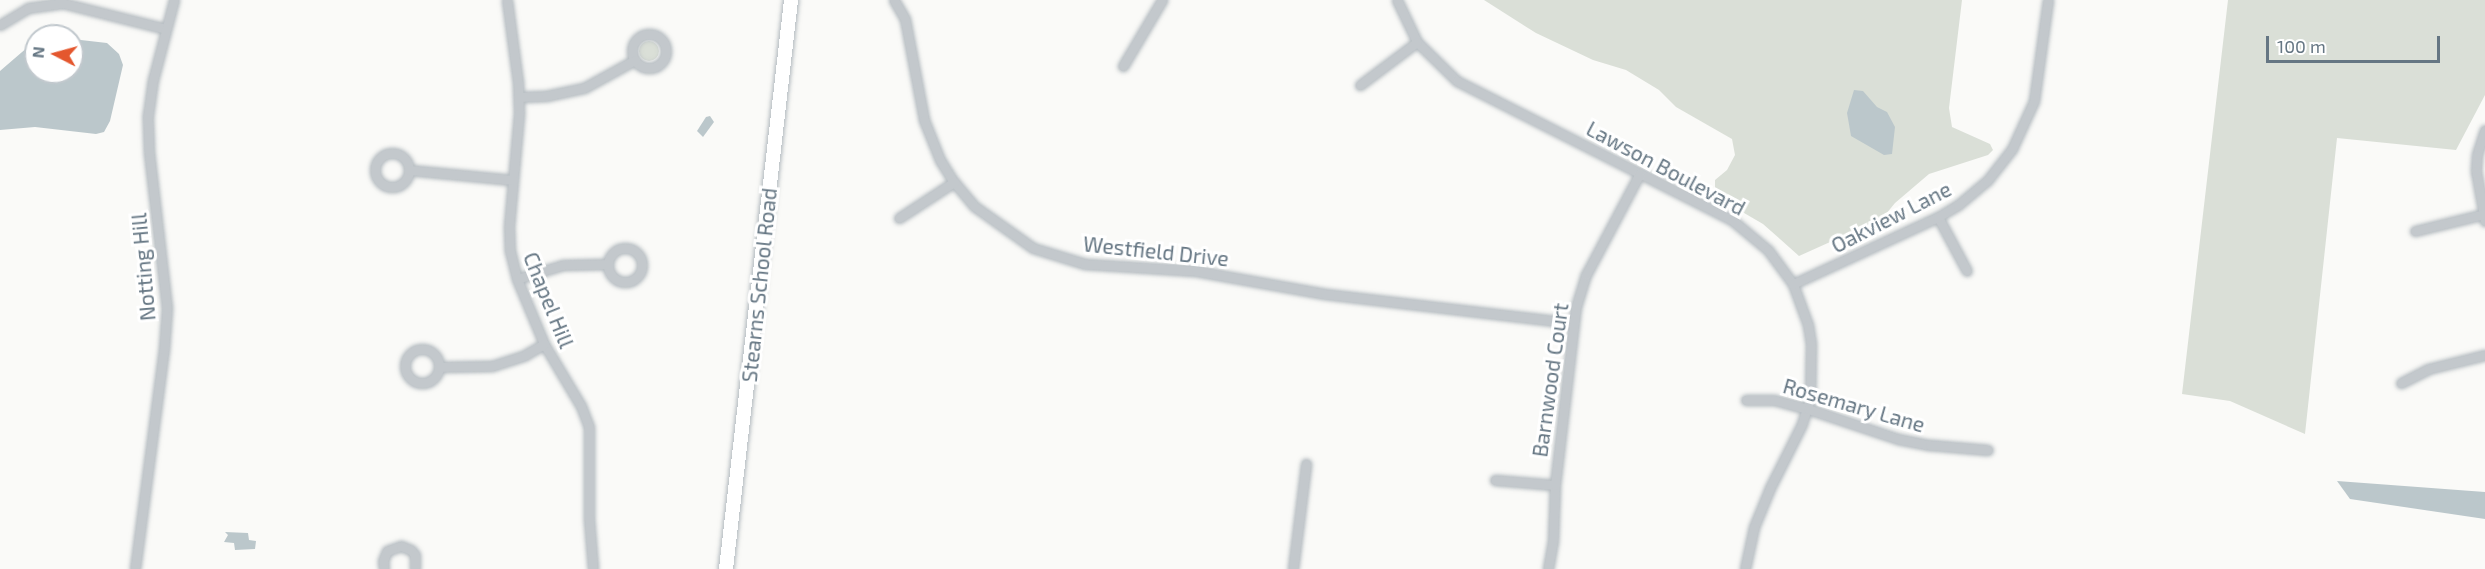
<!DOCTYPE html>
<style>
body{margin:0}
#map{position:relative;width:2485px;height:569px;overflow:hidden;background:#fafaf8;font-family:"Exo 2",sans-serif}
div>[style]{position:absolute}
.green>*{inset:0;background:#dadfd7}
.round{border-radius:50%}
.water>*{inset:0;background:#bbc7cb}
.roads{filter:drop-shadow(0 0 2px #b3babf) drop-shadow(0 0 2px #b3babf)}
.minor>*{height:9px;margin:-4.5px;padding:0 4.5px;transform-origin:4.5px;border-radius:4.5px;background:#c3c8cc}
.minor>.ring{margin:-4.5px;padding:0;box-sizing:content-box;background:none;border:9px solid #c3c8cc;border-radius:50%}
.secondary>*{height:14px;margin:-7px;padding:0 7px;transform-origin:7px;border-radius:7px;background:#fff}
span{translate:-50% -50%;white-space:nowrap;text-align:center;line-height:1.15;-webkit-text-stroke:6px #fff;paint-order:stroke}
.street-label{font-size:21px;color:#657683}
.north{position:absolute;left:24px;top:24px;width:60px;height:60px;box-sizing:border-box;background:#fff;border:2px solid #c1c8cd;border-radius:50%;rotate:276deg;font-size:16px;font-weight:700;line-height:24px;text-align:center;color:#657683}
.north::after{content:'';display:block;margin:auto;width:21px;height:27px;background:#e4572e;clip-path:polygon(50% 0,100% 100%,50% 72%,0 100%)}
.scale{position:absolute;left:2266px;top:36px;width:174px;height:27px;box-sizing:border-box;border:3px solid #657683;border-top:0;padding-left:8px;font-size:18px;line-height:21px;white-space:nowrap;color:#657683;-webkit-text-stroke:4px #fff;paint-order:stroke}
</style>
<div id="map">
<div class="green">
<div style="clip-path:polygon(1484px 0,1962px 0,1949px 108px,1952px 127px,1990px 144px,1993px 150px,1988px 155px,1929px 174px,1895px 203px,1877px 225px,1860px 234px,1839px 238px,1799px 256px,1763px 224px,1720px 199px,1715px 191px,1715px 180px,1727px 170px,1735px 155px,1732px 139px,1676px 107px,1659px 90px,1626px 70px,1593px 60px,1536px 33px)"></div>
<div style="clip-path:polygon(2228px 0,2485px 0,2485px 95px,2456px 150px,2337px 138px,2305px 434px,2230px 401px,2182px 394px)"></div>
<div class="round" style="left:639px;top:41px;width:20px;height:20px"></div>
</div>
<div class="water">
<div style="clip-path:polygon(72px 39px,107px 43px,119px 54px,123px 65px,110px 121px,104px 132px,96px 134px,35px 127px,0 130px,0 71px,36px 40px,36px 72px,72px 72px)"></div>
<div style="clip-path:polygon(1854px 90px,1863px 91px,1877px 107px,1887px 112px,1895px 127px,1892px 154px,1884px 155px,1851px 136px,1847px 113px)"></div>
<div style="clip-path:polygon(710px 116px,714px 122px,703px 137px,697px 131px,706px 117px)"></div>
<div style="clip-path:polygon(2337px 481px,2485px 492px,2485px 519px,2350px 499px)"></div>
<div style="clip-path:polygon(225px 532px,248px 533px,249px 540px,256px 541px,255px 549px,235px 550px,234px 543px,224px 542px,228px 535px)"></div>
</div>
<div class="roads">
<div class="minor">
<div style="left:507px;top:0;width:83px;rotate:82.4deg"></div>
<div style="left:518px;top:82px;width:32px;rotate:88deg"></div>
<div style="left:519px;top:114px;width:113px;rotate:95.1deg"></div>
<div style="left:509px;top:227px;width:24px;rotate:88deg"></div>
<div style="left:510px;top:251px;width:29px;rotate:76deg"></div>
<div style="left:517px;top:279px;width:70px;rotate:67.4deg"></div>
<div style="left:544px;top:344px;width:72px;rotate:59.2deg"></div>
<div style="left:581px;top:406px;width:22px;rotate:69deg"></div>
<div style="left:589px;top:427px;width:92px;rotate:90deg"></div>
<div style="left:589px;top:519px;width:50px;rotate:85.4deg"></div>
<div style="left:894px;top:0;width:22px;rotate:60deg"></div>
<div style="left:905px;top:19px;width:103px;rotate:79.3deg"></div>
<div style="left:924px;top:120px;width:43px;rotate:68.2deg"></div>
<div style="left:940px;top:160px;width:26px;rotate:58deg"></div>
<div style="left:954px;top:182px;width:31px;rotate:50deg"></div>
<div style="left:974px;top:206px;width:72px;rotate:35.4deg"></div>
<div style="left:1033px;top:248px;width:54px;rotate:17.1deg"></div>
<div style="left:1085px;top:264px;width:111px;rotate:3.6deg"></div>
<div style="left:1196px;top:271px;width:131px;rotate:10.1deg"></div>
<div style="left:1325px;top:294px;width:249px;rotate:6.7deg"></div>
<div style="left:1397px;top:0;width:47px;rotate:64.5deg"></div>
<div style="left:1417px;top:42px;width:56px;rotate:44.3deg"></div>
<div style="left:1457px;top:81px;width:308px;rotate:26.8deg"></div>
<div style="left:1732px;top:220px;width:47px;rotate:39.8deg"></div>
<div style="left:1768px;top:250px;width:42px;rotate:53.7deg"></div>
<div style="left:1793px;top:284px;width:44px;rotate:69.9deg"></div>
<div style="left:1808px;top:325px;width:19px;rotate:81deg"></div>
<div style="left:1811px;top:344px;width:55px;rotate:91deg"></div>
<div style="left:1810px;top:399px;width:26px;rotate:108deg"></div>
<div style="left:1802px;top:424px;width:72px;rotate:116.6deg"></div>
<div style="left:1770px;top:488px;width:42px;rotate:112.3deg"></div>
<div style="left:1754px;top:527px;width:43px;rotate:102.1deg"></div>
<div style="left:0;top:25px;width:33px;rotate:-31deg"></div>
<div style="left:28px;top:8px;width:34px;rotate:-8deg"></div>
<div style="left:62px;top:3px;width:107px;rotate:14deg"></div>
<div class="ring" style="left:632px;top:34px;width:25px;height:25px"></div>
<div style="left:1123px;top:66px;width:77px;rotate:-59.4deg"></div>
<div style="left:1360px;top:85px;width:71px;rotate:-37deg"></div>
<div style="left:519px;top:97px;width:27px;rotate:-2deg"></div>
<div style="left:546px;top:96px;width:39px;rotate:-12deg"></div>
<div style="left:584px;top:88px;width:58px;rotate:-28.8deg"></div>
<div style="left:2485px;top:130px;width:26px;rotate:108deg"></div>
<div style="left:2477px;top:155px;width:16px;rotate:94deg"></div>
<div style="left:2476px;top:171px;width:51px;rotate:79.8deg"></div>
<div class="ring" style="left:375px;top:153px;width:25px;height:25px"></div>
<div style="left:409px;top:170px;width:104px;rotate:5.5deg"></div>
<div style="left:1938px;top:217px;width:61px;rotate:61.8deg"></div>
<div style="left:899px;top:218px;width:66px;rotate:-33.2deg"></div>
<div style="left:2415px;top:231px;width:72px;rotate:-13.7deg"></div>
<div class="ring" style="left:608px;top:248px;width:25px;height:25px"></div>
<div style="left:517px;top:279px;width:48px;rotate:-16.9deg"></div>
<div style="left:563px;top:265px;width:45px;rotate:-1.3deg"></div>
<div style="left:1793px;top:284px;width:160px;rotate:-24.8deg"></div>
<div style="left:1938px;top:217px;width:23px;rotate:-31deg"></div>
<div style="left:1958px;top:205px;width:38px;rotate:-40deg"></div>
<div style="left:1987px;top:181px;width:41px;rotate:-52deg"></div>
<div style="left:2012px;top:149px;width:53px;rotate:-65.4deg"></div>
<div style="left:2034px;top:101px;width:102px;rotate:-82.1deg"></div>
<div class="ring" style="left:405px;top:349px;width:25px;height:25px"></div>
<div style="left:439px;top:367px;width:53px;rotate:-1.1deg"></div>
<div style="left:492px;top:366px;width:35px;rotate:-18deg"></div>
<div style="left:525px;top:355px;width:22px;rotate:-30deg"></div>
<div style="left:2401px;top:383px;width:30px;rotate:-27deg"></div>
<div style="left:2428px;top:369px;width:59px;rotate:-13.8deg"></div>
<div style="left:1746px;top:400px;width:28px"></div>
<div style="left:1774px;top:400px;width:35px;rotate:15deg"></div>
<div style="left:1808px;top:409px;width:95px;rotate:18.4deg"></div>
<div style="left:1898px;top:439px;width:33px;rotate:11deg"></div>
<div style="left:1930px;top:445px;width:58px;rotate:4.9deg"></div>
<div style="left:1495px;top:480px;width:60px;rotate:4.8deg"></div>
<div style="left:135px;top:569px;width:222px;rotate:-82.5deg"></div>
<div style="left:164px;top:349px;width:41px;rotate:-85.8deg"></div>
<div style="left:167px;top:308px;width:157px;rotate:-96.6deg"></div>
<div style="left:149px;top:152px;width:37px;rotate:-92deg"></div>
<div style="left:148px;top:115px;width:35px;rotate:-82deg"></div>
<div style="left:153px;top:80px;width:83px;rotate:-75.3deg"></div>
<div style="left:384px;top:569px;width:8px;rotate:-97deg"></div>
<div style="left:383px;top:561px;width:11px;rotate:-68deg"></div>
<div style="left:387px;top:551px;width:15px;rotate:-20deg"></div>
<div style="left:401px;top:546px;width:11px;rotate:22deg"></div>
<div style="left:411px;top:550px;width:6px;rotate:51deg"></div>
<div style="left:415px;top:555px;width:14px;rotate:90deg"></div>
<div style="left:1293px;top:569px;width:106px;rotate:-82.9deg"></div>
<div style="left:1548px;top:569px;width:29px;rotate:-80deg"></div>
<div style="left:1553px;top:540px;width:55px;rotate:-87.9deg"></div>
<div style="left:1555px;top:485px;width:179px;rotate:-83.3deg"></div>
<div style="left:1576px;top:307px;width:34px;rotate:-73deg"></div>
<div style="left:1586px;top:275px;width:115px;rotate:-62.1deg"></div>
</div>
<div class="secondary">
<div style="left:726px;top:569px;width:573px;rotate:-83.48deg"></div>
</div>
</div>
<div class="street-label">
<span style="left:1666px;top:168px;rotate:28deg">Lawson Boulevard</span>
<span style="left:1891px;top:217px;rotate:-27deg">Oakview Lane</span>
<span style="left:1156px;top:251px;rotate:6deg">Westfield Drive</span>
<span style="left:143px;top:267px;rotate:-95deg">Notting Hill</span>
<span style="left:759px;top:285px;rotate:-84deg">Stearns School Road</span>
<span style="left:549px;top:300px;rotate:68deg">Chapel Hill</span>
<span style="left:1550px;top:380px;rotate:-82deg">Barnwood Court</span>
<span style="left:1854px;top:405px;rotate:16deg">Rosemary Lane</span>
</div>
<div class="north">N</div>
<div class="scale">100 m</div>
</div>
